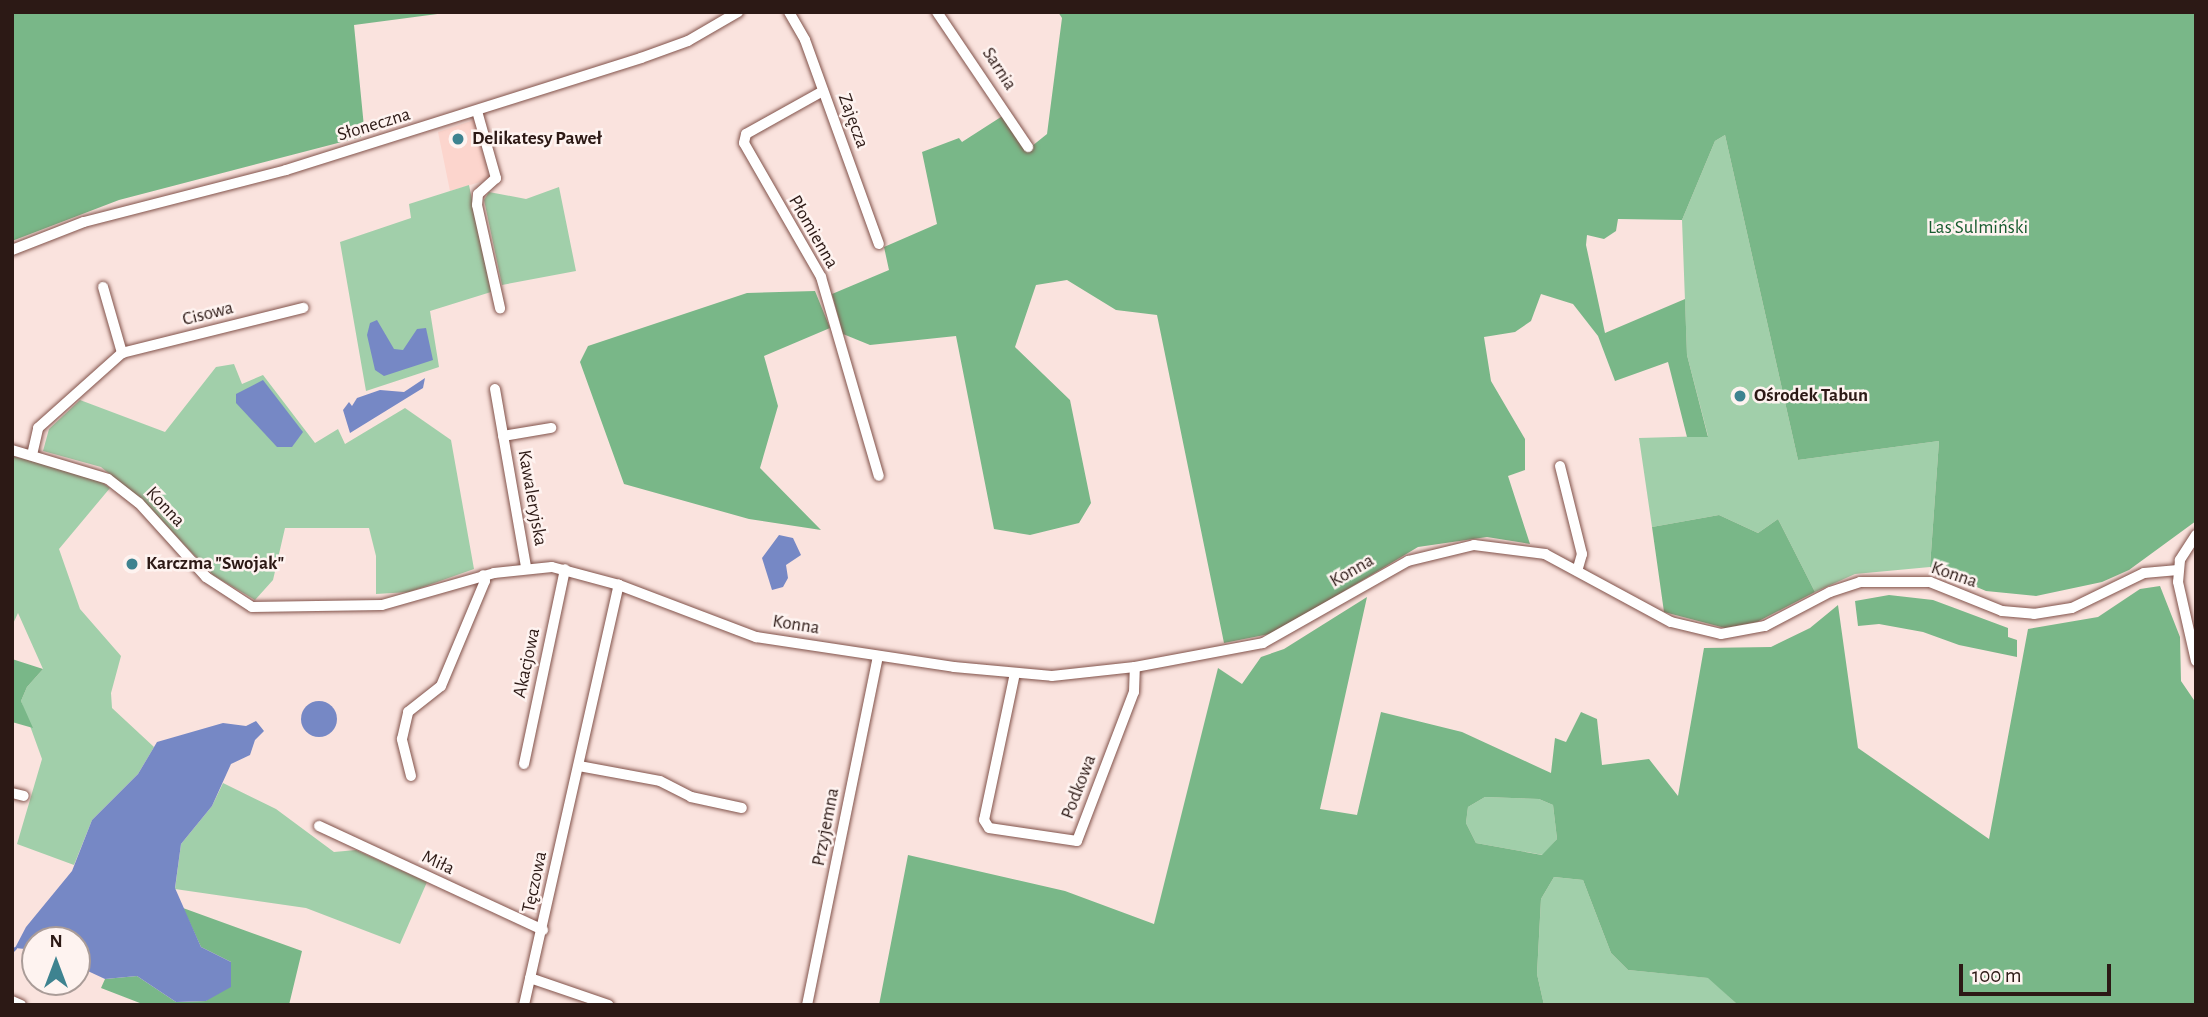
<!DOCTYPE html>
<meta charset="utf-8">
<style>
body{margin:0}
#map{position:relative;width:2208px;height:1017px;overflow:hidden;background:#fae3de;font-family:"Alegreya Sans",sans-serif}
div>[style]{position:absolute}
.built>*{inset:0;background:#fcd5cd}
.green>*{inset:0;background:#a1cfaa}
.forest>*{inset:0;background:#79b788}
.water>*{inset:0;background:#7688c5}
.round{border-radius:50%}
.stream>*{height:2.5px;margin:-1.25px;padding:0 1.25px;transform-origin:1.25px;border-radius:1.25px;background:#7688c5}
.roads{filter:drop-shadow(0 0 2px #81524a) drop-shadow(0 0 2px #81524a)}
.minor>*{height:10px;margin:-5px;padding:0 5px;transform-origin:5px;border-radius:5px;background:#fff}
.dots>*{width:19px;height:19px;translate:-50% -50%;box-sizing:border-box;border:4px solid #fef3f0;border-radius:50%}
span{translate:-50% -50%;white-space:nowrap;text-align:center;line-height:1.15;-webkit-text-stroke:5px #fef3f0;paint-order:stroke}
.street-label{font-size:19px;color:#2c1915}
.poi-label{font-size:19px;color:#2c1915;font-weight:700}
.left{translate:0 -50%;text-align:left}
.park-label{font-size:19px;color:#165b2e}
.frame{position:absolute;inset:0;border:14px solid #2c1915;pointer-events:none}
.north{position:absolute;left:21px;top:926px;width:70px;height:70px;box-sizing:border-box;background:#fef3f0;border:2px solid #aa9c98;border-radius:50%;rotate:0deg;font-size:19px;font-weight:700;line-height:28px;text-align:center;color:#2c1915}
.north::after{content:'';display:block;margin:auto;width:24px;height:32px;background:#3e8390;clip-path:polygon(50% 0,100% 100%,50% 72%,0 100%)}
.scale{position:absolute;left:1959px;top:964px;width:152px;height:32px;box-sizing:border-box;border:4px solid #2c1915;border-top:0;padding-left:9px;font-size:21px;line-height:24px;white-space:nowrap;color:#2c1915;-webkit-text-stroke:5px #fef3f0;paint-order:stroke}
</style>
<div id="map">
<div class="built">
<div style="clip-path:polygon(474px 120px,490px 179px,450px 191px,438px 132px)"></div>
</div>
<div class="green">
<div style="clip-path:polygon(1725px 135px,1798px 460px,1939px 441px,1930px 567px,1855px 574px,1815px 592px,1778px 519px,1758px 533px,1719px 515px,1652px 527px,1639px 438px,1708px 436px,1687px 355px,1682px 220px,1715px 141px)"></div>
<div style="clip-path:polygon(469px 185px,491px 292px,430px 311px,439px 367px,366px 391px,340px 242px,411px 218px,409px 204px)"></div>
<div style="clip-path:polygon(559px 187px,576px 271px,502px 285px,484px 200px,489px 192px,526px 199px)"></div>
<div style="clip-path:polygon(234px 364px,242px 384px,263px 375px,315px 443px,338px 429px,345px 444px,405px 408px,451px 440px,474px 569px,409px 592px,376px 594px,376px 556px,369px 528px,285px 528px,273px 580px,255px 600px,213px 575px,146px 504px,101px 467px,43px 451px,49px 429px,80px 400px,165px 432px,216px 367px)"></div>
<div style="clip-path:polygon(12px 456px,96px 478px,110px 488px,59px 549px,80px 609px,121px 656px,111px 693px,112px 708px,154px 747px,138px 774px,92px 820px,74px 865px,17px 844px,42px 759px,21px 701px,27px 687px,43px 669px,18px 613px,12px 626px)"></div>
<div style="clip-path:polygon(223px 783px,276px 809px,334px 852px,356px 850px,427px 882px,400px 944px,306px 908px,175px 889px,181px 844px,212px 806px)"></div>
<div style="clip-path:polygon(1485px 797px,1539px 799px,1553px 805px,1557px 839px,1543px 855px,1476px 843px,1466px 823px,1468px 807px)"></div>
<div style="clip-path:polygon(1554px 877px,1583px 880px,1611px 953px,1628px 970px,1709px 978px,1738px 1005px,1544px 1005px,1537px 974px,1541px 899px)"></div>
</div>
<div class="forest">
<div style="clip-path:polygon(12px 12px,496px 12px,497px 14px,445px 13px,354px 25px,364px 127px,361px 137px,119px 200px,12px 241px)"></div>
<div style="clip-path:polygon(1058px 12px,2196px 12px,2196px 521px,2129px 570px,2102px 582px,2036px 596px,1986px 591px,1930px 567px,1939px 441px,1798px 460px,1725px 135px,1715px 141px,1682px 220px,1618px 219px,1616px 231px,1604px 239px,1587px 235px,1586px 245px,1605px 333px,1685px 299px,1687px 355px,1708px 437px,1687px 437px,1668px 362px,1615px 381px,1598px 336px,1573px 304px,1541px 294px,1531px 321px,1515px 332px,1484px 337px,1491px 381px,1525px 439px,1525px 470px,1508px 476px,1530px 544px,1487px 537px,1418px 547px,1274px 633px,1224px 643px,1157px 315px,1116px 310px,1067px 280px,1036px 285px,1015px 347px,1070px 400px,1091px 503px,1079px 523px,1030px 535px,994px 529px,956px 336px,870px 345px,843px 334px,832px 294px,889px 270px,884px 247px,937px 224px,922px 152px,959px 138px,962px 142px,1004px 115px,1027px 150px,1047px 134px,1062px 18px)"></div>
<div style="clip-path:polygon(815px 291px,830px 328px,764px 356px,778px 406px,760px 468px,821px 530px,749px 519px,624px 484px,580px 362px,588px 346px,747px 293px)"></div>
<div style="clip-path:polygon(1719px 515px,1758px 533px,1778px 519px,1815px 592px,1757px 622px,1725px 628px,1664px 612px,1652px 527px)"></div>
<div style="clip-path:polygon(evenodd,2160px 586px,2180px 637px,2181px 681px,2196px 703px,2196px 1005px,1738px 1005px,1708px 978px,1628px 970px,1611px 953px,1583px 880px,1554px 877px,1541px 899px,1537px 974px,1544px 1005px,879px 1005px,908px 855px,1065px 891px,1154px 924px,1218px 668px,1242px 684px,1261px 657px,1284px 649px,1367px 597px,1320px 809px,1357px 815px,1381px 712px,1462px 732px,1551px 773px,1555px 738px,1566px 742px,1581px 712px,1597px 719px,1602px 765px,1649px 759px,1678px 796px,1704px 648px,1771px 647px,1810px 628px,1838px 605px,1858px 748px,1989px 839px,2028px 629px,2098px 617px,2140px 589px,2160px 586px,1485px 797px,1539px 799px,1553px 805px,1557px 839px,1542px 855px,1476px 843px,1466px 823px,1468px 807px,1485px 797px)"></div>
<div style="clip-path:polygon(1889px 595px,1933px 600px,2008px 628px,2008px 637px,2017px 640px,2017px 657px,1959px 645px,1923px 632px,1879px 624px,1858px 626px,1855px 601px)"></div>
<div style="clip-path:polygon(12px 659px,43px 669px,27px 687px,21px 701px,33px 728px,12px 722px)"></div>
<div style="clip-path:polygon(183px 908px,302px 951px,289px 1005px,145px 1005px,101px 988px,105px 979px,137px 976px,176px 1002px,206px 1001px,231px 962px,201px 947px)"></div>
</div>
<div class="water">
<div style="clip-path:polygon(377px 320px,394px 349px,403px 350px,417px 329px,426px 328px,433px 360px,384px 376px,375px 370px,367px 335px,370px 323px)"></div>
<div style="clip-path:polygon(425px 378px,423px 388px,350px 433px,343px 410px,349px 402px,352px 406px,357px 398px,380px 390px,404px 392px)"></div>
<div style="clip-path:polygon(263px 380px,303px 432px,292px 447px,277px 447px,236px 403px,236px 394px)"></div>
<div style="clip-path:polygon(779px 535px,793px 538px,801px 555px,786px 565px,788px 578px,783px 587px,772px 590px,762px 558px)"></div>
<div class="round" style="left:301px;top:701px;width:36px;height:36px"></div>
<div style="clip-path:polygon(256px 721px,264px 731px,255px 740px,250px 755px,231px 764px,212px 806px,181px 844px,175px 888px,201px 947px,231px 962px,231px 987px,206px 1001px,176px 1002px,137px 976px,105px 979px,77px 966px,77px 940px,35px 940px,35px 950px,15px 948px,26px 927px,72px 871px,92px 820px,138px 774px,157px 742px,223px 723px,246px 726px)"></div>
</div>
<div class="stream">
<div style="left:12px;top:951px;width:4px;rotate:-45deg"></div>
</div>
<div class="roads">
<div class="minor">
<div style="left:789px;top:12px;width:32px;rotate:60deg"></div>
<div style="left:805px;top:40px;width:217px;rotate:70.1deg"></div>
<div style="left:937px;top:12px;width:163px;rotate:56deg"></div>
<div style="left:823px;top:91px;width:88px;rotate:150.8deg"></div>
<div style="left:746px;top:134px;width:9px;rotate:103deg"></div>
<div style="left:744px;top:143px;width:155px;rotate:60.1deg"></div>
<div style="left:821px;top:277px;width:207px;rotate:73.8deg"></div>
<div style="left:477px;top:111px;width:70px;rotate:74.2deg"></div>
<div style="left:496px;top:178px;width:24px;rotate:138deg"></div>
<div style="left:478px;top:194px;width:11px;rotate:95deg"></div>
<div style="left:477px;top:205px;width:106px;rotate:77.4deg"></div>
<div style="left:12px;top:250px;width:77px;rotate:-21.3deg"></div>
<div style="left:84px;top:222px;width:209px;rotate:-14.4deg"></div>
<div style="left:286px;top:170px;width:372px;rotate:-17.5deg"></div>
<div style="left:641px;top:58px;width:50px;rotate:-19.9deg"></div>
<div style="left:688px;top:41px;width:58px;rotate:-30.1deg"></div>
<div style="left:103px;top:287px;width:69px;rotate:73.9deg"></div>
<div style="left:495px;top:389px;width:181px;rotate:80.1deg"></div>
<div style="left:503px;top:436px;width:49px;rotate:-9.5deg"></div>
<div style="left:12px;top:450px;width:100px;rotate:16.8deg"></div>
<div style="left:108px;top:479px;width:39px;rotate:38deg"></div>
<div style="left:139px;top:503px;width:100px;rotate:47.8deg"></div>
<div style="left:206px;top:577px;width:55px;rotate:33.1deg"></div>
<div style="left:252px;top:607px;width:130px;rotate:-0.9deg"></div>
<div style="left:382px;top:605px;width:116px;rotate:-15.9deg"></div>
<div style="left:494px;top:573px;width:58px;rotate:-5.9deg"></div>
<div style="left:552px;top:567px;width:69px;rotate:15deg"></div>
<div style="left:619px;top:585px;width:147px;rotate:20.8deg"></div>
<div style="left:756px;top:637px;width:200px;rotate:8.6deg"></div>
<div style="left:954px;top:667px;width:98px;rotate:5.2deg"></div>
<div style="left:1052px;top:676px;width:83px;rotate:-6.2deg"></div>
<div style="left:1135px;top:667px;width:130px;rotate:-10.6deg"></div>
<div style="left:1263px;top:643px;width:167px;rotate:-29.5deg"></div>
<div style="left:1408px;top:561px;width:68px;rotate:-13.6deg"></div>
<div style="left:1474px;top:545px;width:72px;rotate:7.2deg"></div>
<div style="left:1545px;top:554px;width:143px;rotate:28.4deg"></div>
<div style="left:1671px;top:622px;width:51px;rotate:13.5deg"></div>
<div style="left:1721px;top:634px;width:45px;rotate:-10.3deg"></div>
<div style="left:1765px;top:626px;width:73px;rotate:-27.6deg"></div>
<div style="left:1830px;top:592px;width:32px;rotate:-18deg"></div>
<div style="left:1860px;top:582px;width:70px"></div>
<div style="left:1930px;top:582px;width:78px;rotate:21.9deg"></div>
<div style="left:2002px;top:611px;width:32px;rotate:5deg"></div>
<div style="left:2034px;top:614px;width:38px;rotate:-9deg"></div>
<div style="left:2072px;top:608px;width:80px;rotate:-25.9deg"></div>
<div style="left:2144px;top:573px;width:34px;rotate:-5deg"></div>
<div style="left:32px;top:455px;width:28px;rotate:-77deg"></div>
<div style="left:38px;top:428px;width:113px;rotate:-41.8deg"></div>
<div style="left:122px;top:353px;width:187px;rotate:-14deg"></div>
<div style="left:1560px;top:466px;width:91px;rotate:76deg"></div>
<div style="left:1582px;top:554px;width:15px;rotate:106deg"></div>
<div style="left:2196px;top:535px;width:30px;rotate:123deg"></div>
<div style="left:2180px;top:560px;width:22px;rotate:95deg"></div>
<div style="left:2178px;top:582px;width:81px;rotate:77.2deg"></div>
<div style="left:1015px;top:673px;width:150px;rotate:101.9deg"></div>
<div style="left:984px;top:820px;width:9px;rotate:58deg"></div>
<div style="left:989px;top:828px;width:89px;rotate:8.4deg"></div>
<div style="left:1077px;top:841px;width:160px;rotate:-69.1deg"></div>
<div style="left:1134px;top:692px;width:25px;rotate:-88deg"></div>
<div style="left:524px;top:764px;width:199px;rotate:-78.1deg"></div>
<div style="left:579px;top:766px;width:82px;rotate:10.5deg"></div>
<div style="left:660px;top:781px;width:35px;rotate:27deg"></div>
<div style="left:691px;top:797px;width:52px;rotate:12.2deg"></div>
<div style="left:411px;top:776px;width:38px;rotate:-104deg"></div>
<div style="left:402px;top:739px;width:28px;rotate:-77deg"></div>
<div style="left:408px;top:712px;width:42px;rotate:-38.2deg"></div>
<div style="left:441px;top:686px;width:114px;rotate:-67.3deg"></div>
<div style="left:485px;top:581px;width:6px;rotate:-108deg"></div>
<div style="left:12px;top:793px;width:12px;rotate:14deg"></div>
<div style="left:319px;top:826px;width:247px;rotate:24.9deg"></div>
<div style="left:530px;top:978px;width:83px;rotate:18.9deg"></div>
<div style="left:12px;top:1001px;width:10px;rotate:24deg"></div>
<div style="left:524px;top:1005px;width:431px;rotate:-77.3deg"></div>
<div style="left:807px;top:1005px;width:356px;rotate:-78.5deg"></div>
</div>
</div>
<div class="dots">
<div style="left:458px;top:139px;background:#3e8390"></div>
<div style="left:1740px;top:396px;background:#3e8390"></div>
<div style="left:132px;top:564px;background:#3e8390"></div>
</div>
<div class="street-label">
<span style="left:999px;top:69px;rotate:57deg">Sarnia</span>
<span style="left:853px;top:121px;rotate:70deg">Zajęcza</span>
<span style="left:374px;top:125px;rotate:-17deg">Słoneczna</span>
<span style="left:813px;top:232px;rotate:60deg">Płomienna</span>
<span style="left:208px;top:314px;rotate:-14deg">Cisowa</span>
<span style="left:532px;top:498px;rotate:80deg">Kawaleryjska</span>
<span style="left:165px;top:507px;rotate:47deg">Konna</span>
<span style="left:1352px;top:571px;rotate:-30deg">Konna</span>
<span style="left:1954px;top:575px;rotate:19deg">Konna</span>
<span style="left:796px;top:625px;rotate:9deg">Konna</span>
<span style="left:527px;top:663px;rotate:-78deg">Akacjowa</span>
<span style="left:1079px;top:787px;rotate:-69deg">Podkowa</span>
<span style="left:826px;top:827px;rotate:-79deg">Przyjemna</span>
<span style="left:438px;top:863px;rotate:25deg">Miła</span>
<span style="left:535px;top:882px;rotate:-78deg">Tęczowa</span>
</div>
<div class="poi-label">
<span class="left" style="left:472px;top:139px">Delikatesy Paweł</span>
<span class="left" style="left:1754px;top:396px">Ośrodek Tabun</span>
<span class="left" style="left:146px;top:564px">Karczma "Swojak"</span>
</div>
<div class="park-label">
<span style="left:1978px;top:228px">Las Sulmiński</span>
</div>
<div class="frame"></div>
<div class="north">N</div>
<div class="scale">100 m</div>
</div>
